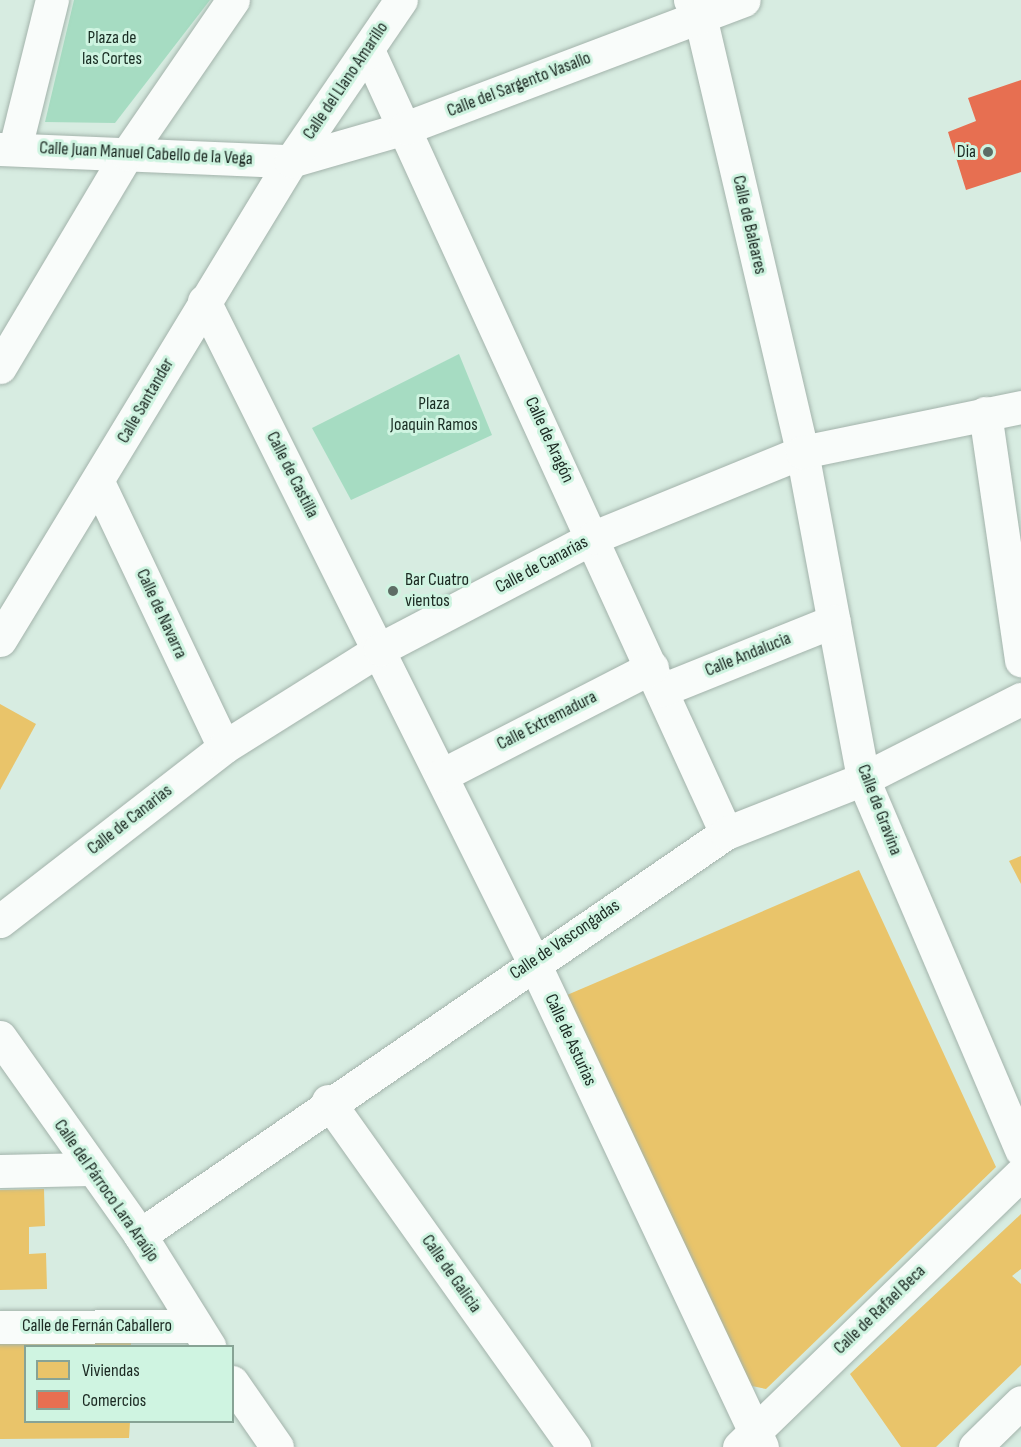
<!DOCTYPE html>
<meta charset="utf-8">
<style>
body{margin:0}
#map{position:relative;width:1021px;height:1447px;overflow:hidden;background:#d7ece1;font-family:"Sofia Sans Condensed",sans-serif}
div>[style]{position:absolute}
.green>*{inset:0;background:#a6dcc2}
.homes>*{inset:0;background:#e9c46a}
.shops>*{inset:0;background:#e76f51}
.roads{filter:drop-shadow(0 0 2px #a3b3ab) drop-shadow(0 0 2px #a3b3ab)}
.minor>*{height:33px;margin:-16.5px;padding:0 16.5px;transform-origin:16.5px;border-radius:16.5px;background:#f9fcfa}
.dots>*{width:16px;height:16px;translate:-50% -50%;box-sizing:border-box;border:3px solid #cff4e1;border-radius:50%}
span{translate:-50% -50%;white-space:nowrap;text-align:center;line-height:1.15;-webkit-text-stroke:6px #cff4e1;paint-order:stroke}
.park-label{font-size:18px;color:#1a2e24}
.street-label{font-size:18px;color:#1b2922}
.poi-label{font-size:18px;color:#1b2922}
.right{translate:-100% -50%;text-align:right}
.left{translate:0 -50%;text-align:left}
.legend{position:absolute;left:24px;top:1345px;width:210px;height:78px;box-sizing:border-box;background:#cff4e1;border:2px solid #87a395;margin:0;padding:8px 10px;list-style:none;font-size:18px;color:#1b2922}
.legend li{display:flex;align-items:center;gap:12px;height:30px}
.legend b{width:30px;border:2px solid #87a395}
</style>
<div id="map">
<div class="green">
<div style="clip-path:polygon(74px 0,210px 0,115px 123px,45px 122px)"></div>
<div style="clip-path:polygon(459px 354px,492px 435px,351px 500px,312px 428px)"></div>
</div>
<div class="homes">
<div style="clip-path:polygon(0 704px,36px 724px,0 790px)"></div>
<div style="clip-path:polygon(1021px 856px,1021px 884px,1009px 861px)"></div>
<div style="clip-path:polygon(859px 870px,996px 1167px,766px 1389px,742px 1384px,567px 995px)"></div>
<div style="clip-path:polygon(44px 1189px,45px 1226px,29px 1227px,29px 1254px,46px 1253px,47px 1289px,0 1290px,0 1190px)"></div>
<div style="clip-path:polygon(1021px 1214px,1021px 1269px,1012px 1276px,1021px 1284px,1021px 1365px,936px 1447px,901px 1447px,850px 1374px)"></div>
<div style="clip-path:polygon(0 1340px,131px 1342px,131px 1346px,26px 1346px,26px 1422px,130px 1422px,129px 1438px,0 1439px)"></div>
</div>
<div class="shops">
<div style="clip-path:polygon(1021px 80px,1021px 172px,966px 190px,948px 132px,976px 121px,968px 98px)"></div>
</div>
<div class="roads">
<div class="minor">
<div style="left:690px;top:0;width:19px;rotate:58deg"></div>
<div style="left:700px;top:16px;width:448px;rotate:76.8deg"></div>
<div style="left:802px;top:452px;width:333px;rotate:79.4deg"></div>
<div style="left:863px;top:779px;width:403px;rotate:66.9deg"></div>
<div style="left:368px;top:50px;width:861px;rotate:65.43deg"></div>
<div style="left:15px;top:148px;width:153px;rotate:-76deg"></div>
<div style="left:0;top:149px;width:291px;rotate:2.4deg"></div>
<div style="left:291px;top:161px;width:119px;rotate:-16.1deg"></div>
<div style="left:405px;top:128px;width:362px;rotate:-20.7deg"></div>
<div style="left:204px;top:301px;width:737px;rotate:63.5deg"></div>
<div style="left:533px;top:961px;width:537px;rotate:64.77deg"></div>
<div style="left:0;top:367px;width:248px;rotate:-59.2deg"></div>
<div style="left:127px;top:154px;width:187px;rotate:-55.5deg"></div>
<div style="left:985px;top:413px;width:250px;rotate:81.7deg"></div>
<div style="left:98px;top:482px;width:293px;rotate:64.6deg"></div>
<div style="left:0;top:640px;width:560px;rotate:-58.72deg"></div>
<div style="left:291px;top:161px;width:195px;rotate:-55.7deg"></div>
<div style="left:662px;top:690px;width:185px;rotate:-21.9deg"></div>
<div style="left:442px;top:775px;width:236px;rotate:-27.2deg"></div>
<div style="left:0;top:921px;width:284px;rotate:-37.8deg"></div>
<div style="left:224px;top:747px;width:184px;rotate:-32.1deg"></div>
<div style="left:380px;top:649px;width:242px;rotate:-27.6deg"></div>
<div style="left:594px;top:537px;width:225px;rotate:-22.2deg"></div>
<div style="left:802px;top:452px;width:224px;rotate:-11.6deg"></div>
<div style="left:0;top:1037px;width:242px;rotate:54.7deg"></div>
<div style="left:140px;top:1235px;width:131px;rotate:58.1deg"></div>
<div style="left:328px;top:1101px;width:425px;rotate:54.6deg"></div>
<div style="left:0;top:1171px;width:90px;rotate:-1.3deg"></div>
<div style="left:140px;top:1235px;width:711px;rotate:-34.45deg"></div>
<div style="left:726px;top:833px;width:147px;rotate:-21.5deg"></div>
<div style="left:863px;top:779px;width:177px;rotate:-26.9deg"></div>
<div style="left:0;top:1327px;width:194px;rotate:-0.3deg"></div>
<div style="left:232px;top:1382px;width:79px;rotate:55.3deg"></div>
<div style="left:739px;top:1447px;width:392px;rotate:-44.1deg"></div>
<div style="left:975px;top:1447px;width:64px;rotate:-44.4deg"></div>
</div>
</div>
<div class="dots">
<div style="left:988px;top:152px;background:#5d6d65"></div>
<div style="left:393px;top:591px;background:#5d6d65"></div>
</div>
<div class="park-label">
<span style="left:112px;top:49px">Plaza de<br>las Cortes</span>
<span style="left:434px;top:415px">Plaza<br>Joaquin Ramos</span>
</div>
<div class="street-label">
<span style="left:346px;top:81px;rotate:-56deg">Calle del Llano Amarillo</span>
<span style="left:519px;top:85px;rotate:-21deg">Calle del Sargento Vasallo</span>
<span style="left:146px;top:154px;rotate:3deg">Calle Juan Manuel Cabello de la Vega</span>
<span style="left:749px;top:225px;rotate:77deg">Calle de Baleares</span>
<span style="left:146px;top:401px;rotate:-60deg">Calle Santander</span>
<span style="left:549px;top:440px;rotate:65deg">Calle de Aragón</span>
<span style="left:292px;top:475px;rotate:63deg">Calle de Castilla</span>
<span style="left:542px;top:565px;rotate:-28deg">Calle de Canarias</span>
<span style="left:161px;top:614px;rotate:65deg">Calle de Navarra</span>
<span style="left:748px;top:655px;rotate:-22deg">Calle Andalucia</span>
<span style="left:547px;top:721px;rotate:-27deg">Calle Extremadura</span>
<span style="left:879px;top:810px;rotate:69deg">Calle de Gravina</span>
<span style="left:130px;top:820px;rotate:-38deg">Calle de Canarias</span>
<span style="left:565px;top:940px;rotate:-34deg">Calle de Vascongadas</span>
<span style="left:570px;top:1040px;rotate:65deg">Calle de Asturias</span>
<span style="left:106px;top:1191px;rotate:55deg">Calle del Párroco Lara Araújo</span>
<span style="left:451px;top:1274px;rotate:55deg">Calle de Galicia</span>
<span style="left:880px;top:1310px;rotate:-44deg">Calle de Rafael Beca</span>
<span style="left:97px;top:1326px">Calle de Fernán Caballero</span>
</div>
<div class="poi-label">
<span class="right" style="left:976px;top:152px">Dia</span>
<span class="left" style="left:405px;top:591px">Bar Cuatro<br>vientos</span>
</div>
<ul class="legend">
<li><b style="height:16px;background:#e9c46a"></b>Viviendas</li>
<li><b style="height:16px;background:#e76f51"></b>Comercios</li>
</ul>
</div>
